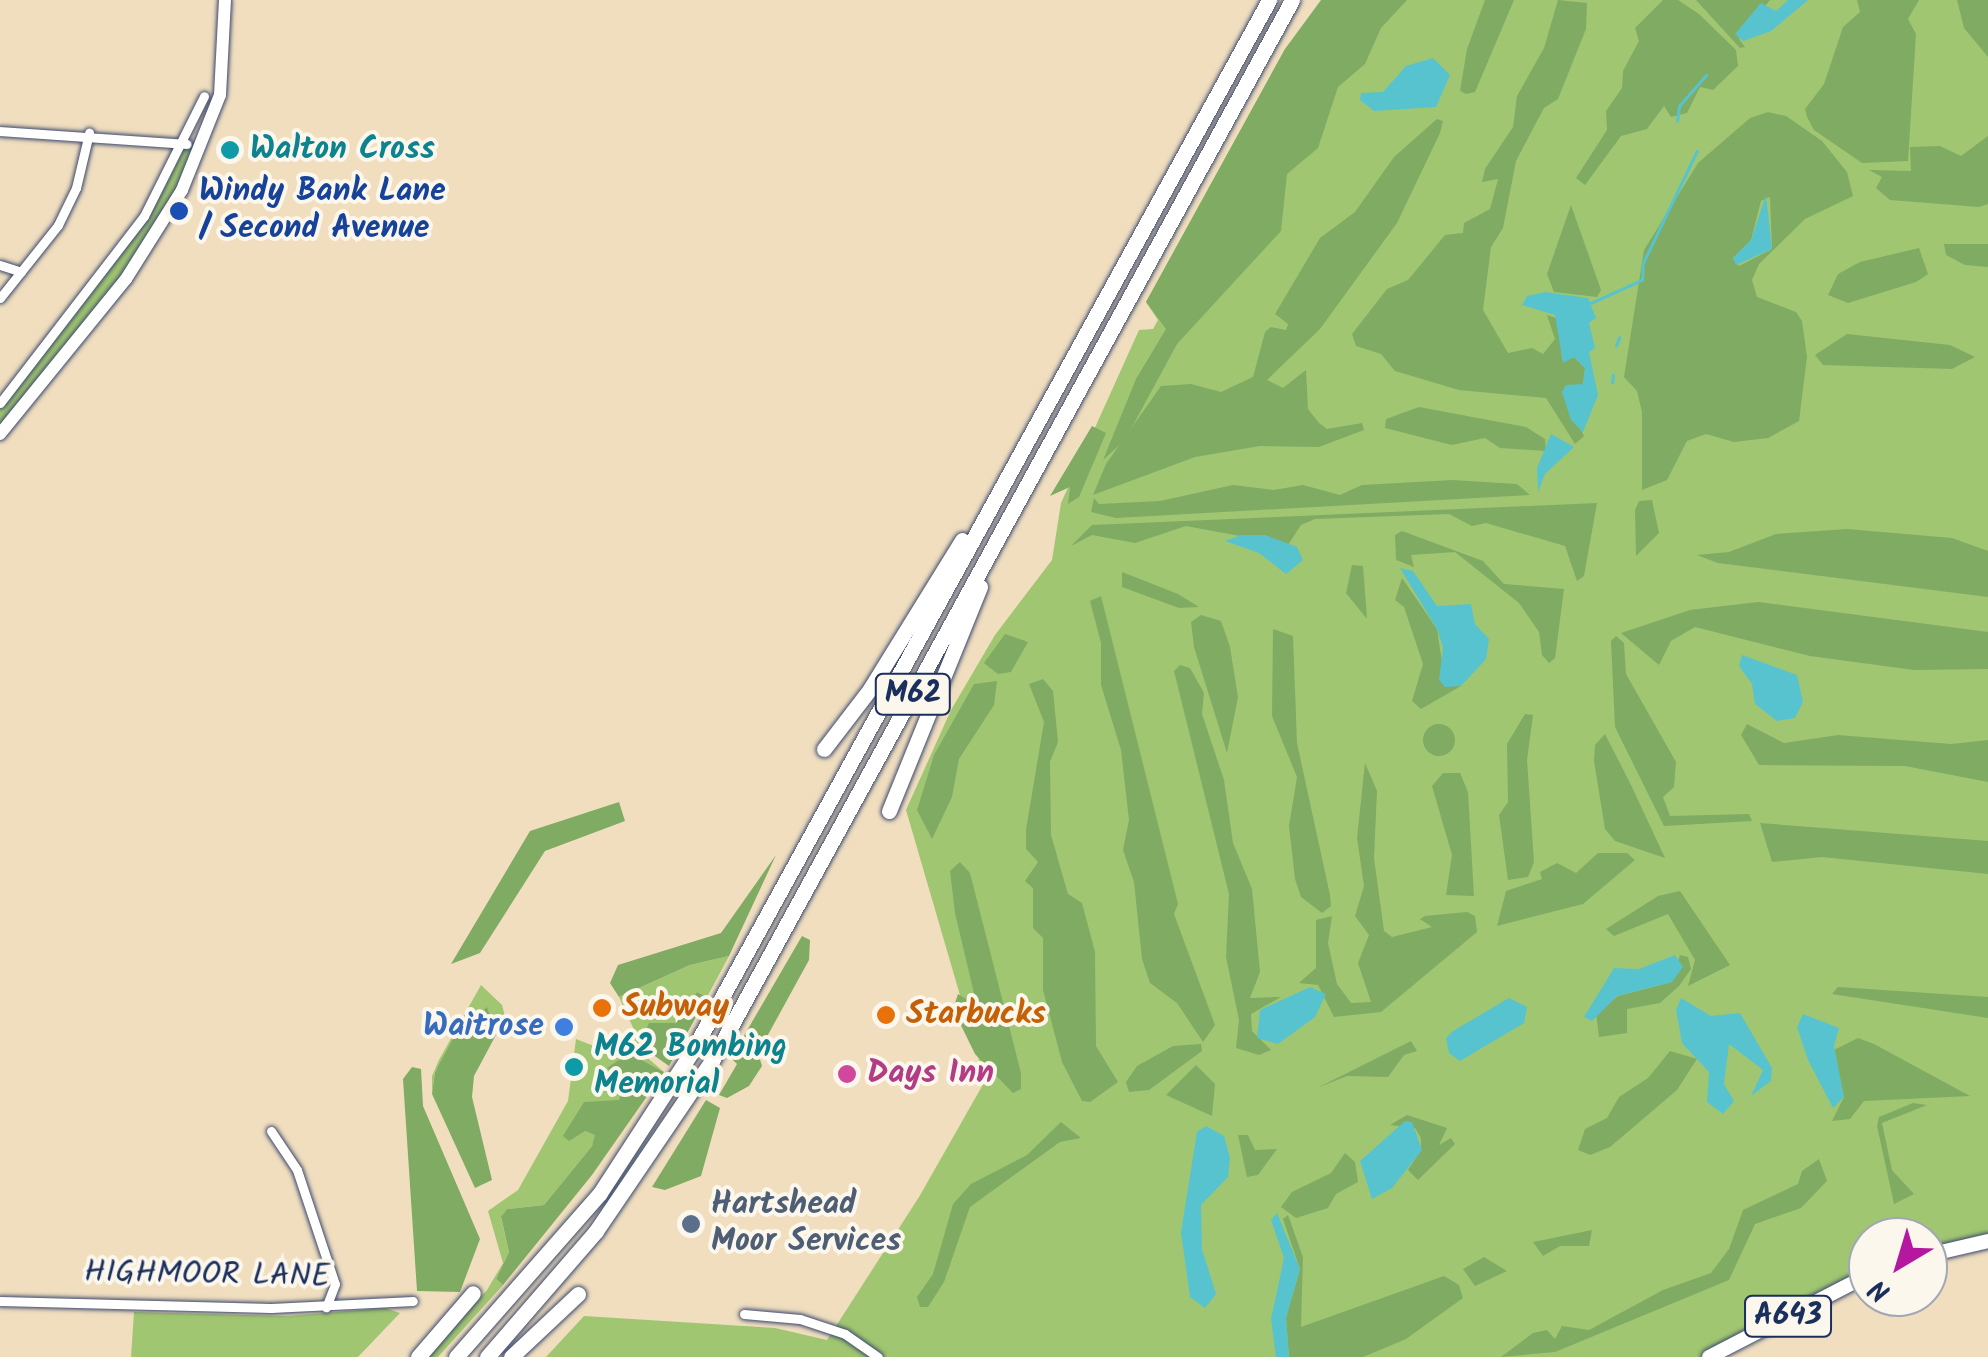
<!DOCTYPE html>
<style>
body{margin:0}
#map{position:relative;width:1988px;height:1357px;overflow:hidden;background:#f0debf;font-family:Kalam,sans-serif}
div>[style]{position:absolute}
.green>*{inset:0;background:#a1c671}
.forest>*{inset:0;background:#80ab63}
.round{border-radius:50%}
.water>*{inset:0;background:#57c3cf}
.stream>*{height:2.5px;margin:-1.25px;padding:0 1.25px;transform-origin:1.25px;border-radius:1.25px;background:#57c3cf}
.roads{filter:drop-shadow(0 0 2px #3b496d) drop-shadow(0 0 2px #3b496d)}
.minor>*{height:9px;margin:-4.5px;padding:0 4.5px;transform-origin:4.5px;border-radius:4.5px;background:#fff}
.secondary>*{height:12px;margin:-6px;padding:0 6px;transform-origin:6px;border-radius:6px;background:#fff}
.primary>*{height:14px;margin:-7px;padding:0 7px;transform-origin:7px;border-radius:7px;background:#fff}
.motorway>*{height:15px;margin:-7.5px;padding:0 7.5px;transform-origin:7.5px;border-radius:7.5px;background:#fff}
.dots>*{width:28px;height:28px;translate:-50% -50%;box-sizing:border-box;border:5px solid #fbf7ec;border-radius:50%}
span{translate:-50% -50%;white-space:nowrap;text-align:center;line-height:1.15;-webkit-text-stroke:8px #fbf7ec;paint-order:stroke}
.shield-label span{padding:2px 8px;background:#fbf7ec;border:2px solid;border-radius:8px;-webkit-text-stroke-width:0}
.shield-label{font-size:30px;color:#1b2f5e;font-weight:700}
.culture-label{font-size:32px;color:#0d838f;font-weight:700}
.left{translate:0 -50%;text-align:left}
.transit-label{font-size:32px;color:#164399;font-weight:700}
.food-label{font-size:32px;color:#c56008;font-weight:700}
.shop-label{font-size:32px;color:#366cbe;font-weight:700}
.right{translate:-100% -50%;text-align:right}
.hotel-label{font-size:32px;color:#b23c85;font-weight:700}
.service-label{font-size:32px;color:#4e5e75;font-weight:700}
.street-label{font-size:32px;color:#1b2f5e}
.north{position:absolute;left:1848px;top:1217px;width:100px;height:100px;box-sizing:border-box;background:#fbf7ec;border:2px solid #a1a7b3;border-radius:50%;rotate:218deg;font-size:28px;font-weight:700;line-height:40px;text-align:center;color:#1b2f5e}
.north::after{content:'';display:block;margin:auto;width:35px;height:45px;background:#b5179e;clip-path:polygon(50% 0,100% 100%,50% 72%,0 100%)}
</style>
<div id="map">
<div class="green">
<div style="clip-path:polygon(1325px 0,1988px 0,1988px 1241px,1928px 1255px,1928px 1237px,1868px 1237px,1868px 1275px,1709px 1357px,546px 1357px,584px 1316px,775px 1328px,827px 1340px,919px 1197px,985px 1081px,906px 810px,951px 710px,995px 635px,1052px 560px,1061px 503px,1139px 330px,1153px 329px,1158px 320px,1146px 302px,1285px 49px)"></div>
<div style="clip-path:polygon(184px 144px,201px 147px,159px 232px,0 434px,0 403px,113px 261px)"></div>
<div style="clip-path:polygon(729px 956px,707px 997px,697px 992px,673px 1024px,644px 1034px,652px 1054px,636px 1048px,664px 1072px,629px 1053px,608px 1068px,622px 1079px,619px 1100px,585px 1131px,596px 1135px,592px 1146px,544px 1205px,507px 1209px,501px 1218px,509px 1252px,496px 1279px,503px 1285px,438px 1357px,424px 1357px,487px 1290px,503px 1263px,488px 1211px,518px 1190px,568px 1101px,576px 1039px,612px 1053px,621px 1039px,632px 1044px,636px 1034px,619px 997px,690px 965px)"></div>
<div style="clip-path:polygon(481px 985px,502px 1005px,506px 1020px,497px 1033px,487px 1008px,435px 1071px,432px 1094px,432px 1076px,439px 1060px)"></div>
<div style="clip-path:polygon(385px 1308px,400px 1313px,358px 1357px,131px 1357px,134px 1312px,287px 1316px)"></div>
</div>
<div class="forest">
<div style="clip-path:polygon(1321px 0,1407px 0,1381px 28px,1365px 64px,1338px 87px,1318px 148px,1287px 174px,1281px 231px,1177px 344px,1125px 440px,1103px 460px,1136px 379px,1166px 329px,1146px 302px,1285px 49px)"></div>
<div style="clip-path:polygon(1485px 0,1514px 0,1475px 92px,1466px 94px,1460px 91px,1467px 49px)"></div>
<div style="clip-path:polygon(1558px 0,1587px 3px,1586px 29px,1558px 99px,1544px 108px,1516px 161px,1503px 228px,1491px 247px,1483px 310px,1508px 353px,1532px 348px,1543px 354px,1555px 339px,1547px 315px,1559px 319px,1562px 360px,1574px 357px,1585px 368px,1583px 384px,1562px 392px,1584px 436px,1575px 444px,1546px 398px,1459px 390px,1395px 371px,1381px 354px,1356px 346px,1352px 334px,1387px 289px,1408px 280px,1445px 235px,1463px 233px,1464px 223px,1490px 209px,1498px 179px,1482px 182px,1485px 169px,1513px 127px,1517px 96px,1544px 48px)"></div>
<div style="clip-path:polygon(1663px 0,1678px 0,1699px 14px,1736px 50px,1738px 66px,1713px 90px,1700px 87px,1687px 113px,1671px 117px,1664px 106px,1647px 129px,1621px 136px,1585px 185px,1576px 178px,1607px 130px,1606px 111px,1622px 88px,1623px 71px,1639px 41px,1635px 28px)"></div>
<div style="clip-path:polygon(1696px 0,1770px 0,1739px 39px,1745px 47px,1740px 48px)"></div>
<div style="clip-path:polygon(1857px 0,1919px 0,1908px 19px,1916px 34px,1908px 161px,1862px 163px,1814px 130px,1807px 117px,1805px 109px,1824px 84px,1843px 27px,1860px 12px)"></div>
<div style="clip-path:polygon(1957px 0,1988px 0,1988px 57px,1964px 28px)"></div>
<div style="clip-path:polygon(evenodd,1768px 112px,1786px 116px,1822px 141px,1847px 172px,1853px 196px,1805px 219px,1759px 264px,1752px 280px,1757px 297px,1796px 312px,1802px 321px,1807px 357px,1799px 421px,1768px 438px,1734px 442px,1706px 434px,1687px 441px,1667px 480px,1642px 490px,1642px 412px,1637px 391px,1624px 377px,1644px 250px,1698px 163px,1750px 118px,1768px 112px,1770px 197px,1772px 249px,1739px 266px,1733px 258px,1751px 240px,1761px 201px,1770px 197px)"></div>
<div style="clip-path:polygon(1437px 119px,1443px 121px,1440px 133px,1397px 223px,1320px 329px,1267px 380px,1283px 388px,1306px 370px,1308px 409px,1319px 423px,1327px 429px,1362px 423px,1364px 430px,1319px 447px,1260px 446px,1195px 457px,1093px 495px,1106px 464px,1161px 386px,1191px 384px,1221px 392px,1253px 377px,1265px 332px,1271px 327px,1286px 330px,1288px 324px,1275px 314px,1320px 238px,1355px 212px,1394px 157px)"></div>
<div style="clip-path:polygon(1988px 136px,1988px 204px,1979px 207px,1890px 200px,1876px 188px,1882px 177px,1869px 170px,1911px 171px,1910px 147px,1940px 146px,1961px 156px)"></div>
<div style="clip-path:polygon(1571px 205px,1601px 290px,1597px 297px,1554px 292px,1547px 274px)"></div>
<div style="clip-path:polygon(1944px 244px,1988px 244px,1988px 267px,1965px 265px,1946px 255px)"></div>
<div style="clip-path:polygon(1919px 248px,1928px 274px,1916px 282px,1848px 303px,1828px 295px,1838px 274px,1860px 262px)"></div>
<div style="clip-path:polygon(1847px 334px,1950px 345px,1975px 357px,1952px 369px,1823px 365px,1815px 355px)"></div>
<div style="clip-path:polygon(1419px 407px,1526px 427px,1545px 439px,1546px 451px,1500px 448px,1485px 438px,1452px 445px,1385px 428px,1386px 419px)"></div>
<div style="clip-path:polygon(1092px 426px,1106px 433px,1079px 497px,1068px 504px,1070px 487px,1050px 496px)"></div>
<div style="clip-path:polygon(1453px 480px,1517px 484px,1530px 495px,1116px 518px,1091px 512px,1094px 498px,1099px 504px,1160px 501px,1233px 485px,1274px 490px,1303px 485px,1340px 495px,1362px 485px)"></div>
<div style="clip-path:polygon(1652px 500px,1659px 533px,1636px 556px,1635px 510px,1639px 501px)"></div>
<div style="clip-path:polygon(1597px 503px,1584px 576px,1577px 581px,1565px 546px,1486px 523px,1472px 526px,1449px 514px,1315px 519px,1301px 525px,1288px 545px,1186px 526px,1135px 543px,1092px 535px,1071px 546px,1092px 525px)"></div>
<div style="clip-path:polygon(1847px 529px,1952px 538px,1988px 551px,1988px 597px,1718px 563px,1697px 555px,1729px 552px,1776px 534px)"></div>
<div style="clip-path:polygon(1402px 531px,1483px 561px,1504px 584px,1564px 589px,1555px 658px,1549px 663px,1542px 655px,1539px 632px,1519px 603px,1455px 552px,1411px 555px,1414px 567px,1396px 560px,1395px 535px)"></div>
<div style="clip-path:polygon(1352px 565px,1363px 566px,1367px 619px,1346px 593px)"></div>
<div style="clip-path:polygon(1122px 572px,1178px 594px,1199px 607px,1179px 608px,1122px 587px)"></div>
<div style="clip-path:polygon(1402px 578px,1437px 629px,1443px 669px,1461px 686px,1421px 709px,1412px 701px,1423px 664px,1404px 607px,1395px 600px)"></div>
<div style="clip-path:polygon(1101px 596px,1178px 904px,1174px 914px,1215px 1025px,1203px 1042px,1177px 1003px,1150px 983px,1142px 959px,1134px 882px,1123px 850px,1129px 820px,1121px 750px,1101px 685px,1101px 643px,1090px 601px)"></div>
<div style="clip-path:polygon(1758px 602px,1988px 632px,1988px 669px,1914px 670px,1810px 656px,1695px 627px,1671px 641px,1659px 665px,1621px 633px,1690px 610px)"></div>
<div style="clip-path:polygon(1201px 615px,1221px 621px,1230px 647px,1238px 697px,1227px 753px,1194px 647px,1191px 622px)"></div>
<div style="clip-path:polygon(1273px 629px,1293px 636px,1297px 743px,1330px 895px,1331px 906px,1322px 913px,1301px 897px,1295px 879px,1289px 826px,1297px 777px,1272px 716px)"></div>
<div style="clip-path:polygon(1005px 634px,1028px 642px,1011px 672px,998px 674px,984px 663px)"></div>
<div style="clip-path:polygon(1616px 636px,1624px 643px,1626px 674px,1676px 762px,1674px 787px,1663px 797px,1670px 816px,1749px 814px,1752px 821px,1664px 826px,1615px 727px,1611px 641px)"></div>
<div style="clip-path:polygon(1180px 665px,1190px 668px,1204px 693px,1202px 714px,1224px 780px,1233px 843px,1252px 889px,1260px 972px,1250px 998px,1281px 997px,1251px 1014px,1252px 1031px,1271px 1050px,1259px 1055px,1236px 1048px,1239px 1020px,1226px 957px,1229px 894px,1174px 671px)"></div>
<div style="clip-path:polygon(1043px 679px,1053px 691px,1058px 742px,1050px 762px,1051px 835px,1068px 894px,1082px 903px,1095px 952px,1096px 1046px,1118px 1082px,1090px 1102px,1082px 1101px,1062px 1062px,1043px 990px,1043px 938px,1033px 928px,1033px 888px,1025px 881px,1038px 862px,1026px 849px,1026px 830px,1044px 722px,1029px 684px)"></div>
<div style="clip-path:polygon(997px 681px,994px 705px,959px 759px,952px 797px,932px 839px,917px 810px,934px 755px,974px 684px)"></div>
<div style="clip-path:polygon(1525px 714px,1533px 715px,1527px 760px,1534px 862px,1528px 877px,1508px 880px,1499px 815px,1508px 802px,1507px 744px)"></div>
<div style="clip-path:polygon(1747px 724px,1784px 743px,1838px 735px,1951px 744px,1988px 740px,1988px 782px,1905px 766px,1759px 765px,1741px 735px)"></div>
<div class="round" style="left:1423px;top:724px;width:32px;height:32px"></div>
<div style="clip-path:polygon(1605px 734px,1631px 785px,1665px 858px,1615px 841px,1605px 829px,1594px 761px,1595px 745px)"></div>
<div style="clip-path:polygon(1365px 763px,1377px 791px,1374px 858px,1384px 931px,1392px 937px,1432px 927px,1420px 919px,1425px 916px,1467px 912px,1475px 916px,1477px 932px,1381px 1012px,1334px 1017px,1318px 985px,1299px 983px,1316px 968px,1316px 920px,1332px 916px,1328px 943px,1337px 984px,1351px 1003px,1371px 1002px,1358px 963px,1369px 935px,1355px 916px,1364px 886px,1357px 838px)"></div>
<div style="clip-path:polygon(1443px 773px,1460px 773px,1468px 792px,1474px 896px,1446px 895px,1452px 855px,1432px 786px)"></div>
<div style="clip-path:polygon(619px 802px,625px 821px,545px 851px,480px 953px,451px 964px,530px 831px)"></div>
<div style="clip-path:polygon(1760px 823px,1988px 841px,1988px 874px,1822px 857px,1772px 862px)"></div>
<div style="clip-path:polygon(1598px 853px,1627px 853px,1635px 860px,1583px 904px,1497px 926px,1506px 891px,1542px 879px,1540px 872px,1557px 863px,1576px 873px)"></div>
<div style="clip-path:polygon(776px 855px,729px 956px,690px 965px,619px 997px,610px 983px,618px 965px,721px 933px)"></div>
<div style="clip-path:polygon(960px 862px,970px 873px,1021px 1073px,1021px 1089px,1013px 1093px,975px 1054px,953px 1009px,958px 994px,977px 1006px,955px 913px,950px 871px)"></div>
<div style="clip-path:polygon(1680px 891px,1730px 965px,1688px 986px,1695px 960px,1668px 914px,1614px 936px,1606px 929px,1658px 896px)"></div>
<div style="clip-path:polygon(802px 936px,810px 940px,809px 960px,758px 1053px,762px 1066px,749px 1086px,727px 1098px,719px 1095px,737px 1064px,731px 1058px)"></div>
<div style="clip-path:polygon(1680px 955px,1688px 957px,1691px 969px,1679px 986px,1660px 1003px,1627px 1009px,1627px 1033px,1599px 1037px,1596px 1013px,1618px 996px,1672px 982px)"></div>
<div style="clip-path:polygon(1838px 987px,1988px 997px,1988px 1018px,1832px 994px)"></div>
<div style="clip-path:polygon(697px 992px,707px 997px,669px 1066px,652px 1054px,644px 1034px,649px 1023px,674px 1023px)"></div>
<div style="clip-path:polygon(487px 1007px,497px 1033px,474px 1076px,472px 1097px,492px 1180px,475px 1188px,432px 1094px,435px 1072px,455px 1035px)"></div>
<div style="clip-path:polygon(1858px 1038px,1874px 1044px,1970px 1096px,1864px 1101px,1850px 1119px,1832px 1121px,1844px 1097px,1834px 1050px)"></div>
<div style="clip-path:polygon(1411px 1041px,1417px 1051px,1404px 1055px,1388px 1077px,1347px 1076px,1317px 1088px)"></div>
<div style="clip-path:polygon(1201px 1044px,1202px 1051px,1149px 1090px,1129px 1092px,1126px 1082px,1137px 1066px,1173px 1046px)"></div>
<div style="clip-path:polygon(1670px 1051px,1697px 1059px,1677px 1090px,1610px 1147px,1590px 1155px,1578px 1150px,1585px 1129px,1607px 1118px,1619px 1097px,1648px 1078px)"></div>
<div style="clip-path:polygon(629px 1053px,664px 1072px,592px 1175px,503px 1285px,496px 1279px,509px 1252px,501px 1217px,507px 1209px,544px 1205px,592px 1146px,595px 1135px,585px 1131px,569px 1141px,563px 1136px,584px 1102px,619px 1100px,622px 1079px,607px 1068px)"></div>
<div style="clip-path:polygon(1196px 1065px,1215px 1084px,1212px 1116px,1166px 1095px)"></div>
<div style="clip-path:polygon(412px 1067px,421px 1069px,423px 1106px,480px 1239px,460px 1292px,417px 1291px,403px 1079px)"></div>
<div style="clip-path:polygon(706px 1100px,720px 1108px,701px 1176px,665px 1190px,652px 1187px)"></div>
<div style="clip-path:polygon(1913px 1103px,1927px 1105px,1882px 1123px,1892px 1170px,1914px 1194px,1894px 1204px,1877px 1126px,1879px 1117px)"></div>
<div style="clip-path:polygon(1407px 1115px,1447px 1128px,1439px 1145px,1451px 1138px,1455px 1144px,1418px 1180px,1408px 1170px,1421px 1150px,1421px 1138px,1415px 1128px,1390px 1125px)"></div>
<div style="clip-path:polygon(1061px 1122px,1081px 1138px,1060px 1142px,970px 1207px,944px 1282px,928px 1307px,920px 1307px,917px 1297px,933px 1274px,953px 1204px,971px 1184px,1027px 1155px)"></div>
<div style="clip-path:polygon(1238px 1135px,1248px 1135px,1255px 1150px,1277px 1149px,1258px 1175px,1247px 1177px)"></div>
<div style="clip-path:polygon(1345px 1153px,1355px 1162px,1358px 1182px,1336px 1194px,1328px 1208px,1296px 1218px,1281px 1207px,1292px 1192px,1331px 1173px)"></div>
<div style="clip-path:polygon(1819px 1159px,1827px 1181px,1801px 1208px,1755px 1224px,1729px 1280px,1555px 1352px,1501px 1357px,1533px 1333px,1547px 1330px,1555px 1339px,1562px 1326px,1589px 1330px,1663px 1290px,1711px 1273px,1729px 1249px,1743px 1210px,1798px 1184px,1802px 1171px)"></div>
<div style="clip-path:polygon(1288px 1215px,1303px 1257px,1301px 1327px,1444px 1276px,1459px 1285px,1463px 1298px,1406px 1339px,1363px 1357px,1289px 1357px,1286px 1318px,1300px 1269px,1283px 1219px)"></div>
<div style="clip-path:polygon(1592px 1230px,1589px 1246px,1560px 1246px,1543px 1256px,1533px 1242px)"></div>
<div style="clip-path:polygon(1484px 1257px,1507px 1271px,1475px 1286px,1463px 1269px)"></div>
</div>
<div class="water">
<div style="clip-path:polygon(1788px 0,1808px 0,1771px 31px,1743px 41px,1735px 34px,1761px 3px,1776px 11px)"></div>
<div style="clip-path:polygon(1433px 58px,1450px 75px,1436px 107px,1374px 111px,1360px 100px,1361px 93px,1383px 92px,1406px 66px)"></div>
<div style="clip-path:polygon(1766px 195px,1772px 249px,1736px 265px,1733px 258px,1751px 240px)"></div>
<div style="clip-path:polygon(1545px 292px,1588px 298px,1596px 318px,1589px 323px,1595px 348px,1589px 352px,1598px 395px,1583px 432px,1571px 420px,1562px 392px,1566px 385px,1583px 384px,1585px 368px,1574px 357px,1563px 363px,1555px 315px,1522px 305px,1527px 296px)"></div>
<div style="clip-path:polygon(1551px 434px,1574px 447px,1545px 474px,1538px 492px,1537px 468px)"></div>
<div style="clip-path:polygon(1241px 535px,1265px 535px,1297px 547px,1303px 560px,1286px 574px,1259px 553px,1225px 541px)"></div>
<div style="clip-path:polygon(1400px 568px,1413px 571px,1437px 606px,1471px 604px,1475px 624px,1489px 639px,1486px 659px,1461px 686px,1445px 687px,1439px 680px,1443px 648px,1437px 629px)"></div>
<div style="clip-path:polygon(1742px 655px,1797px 675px,1803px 702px,1795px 718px,1777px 721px,1755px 704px,1752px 684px,1739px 666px)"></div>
<div style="clip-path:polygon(1675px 955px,1683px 967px,1672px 982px,1617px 996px,1592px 1021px,1584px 1017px,1614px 968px,1639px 969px)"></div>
<div style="clip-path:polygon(1310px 987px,1326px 994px,1315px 1017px,1278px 1044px,1257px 1038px,1260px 1010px)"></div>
<div style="clip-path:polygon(1509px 998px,1527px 1007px,1524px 1023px,1460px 1061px,1449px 1053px,1446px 1038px,1453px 1031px)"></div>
<div style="clip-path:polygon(1681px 998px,1711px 1016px,1740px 1013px,1772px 1068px,1771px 1081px,1751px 1096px,1763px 1070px,1729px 1044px,1724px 1084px,1734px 1101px,1723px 1114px,1707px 1102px,1709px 1072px,1682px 1043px,1676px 1010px)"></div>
<div style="clip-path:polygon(1803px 1014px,1839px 1028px,1834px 1046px,1844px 1097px,1833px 1108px,1808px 1060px,1797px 1027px)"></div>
<div style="clip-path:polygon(1405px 1121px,1412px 1122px,1422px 1150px,1392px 1188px,1372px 1199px,1360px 1161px)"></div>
<div style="clip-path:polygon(1206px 1126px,1224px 1136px,1230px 1158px,1228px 1177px,1201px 1205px,1202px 1249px,1216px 1294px,1205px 1308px,1190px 1297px,1181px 1232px,1197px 1132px)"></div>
<div style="clip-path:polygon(1277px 1213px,1300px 1269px,1286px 1318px,1289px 1357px,1276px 1357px,1271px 1319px,1284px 1258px,1271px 1220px)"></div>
</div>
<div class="stream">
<div style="left:1677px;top:121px;width:15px;rotate:-82deg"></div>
<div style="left:1679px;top:106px;width:41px;rotate:-48.9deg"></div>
<div style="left:1591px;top:303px;width:56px;rotate:-24.3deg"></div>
<div style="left:1642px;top:280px;width:17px;rotate:-87deg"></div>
<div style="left:1643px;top:263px;width:124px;rotate:-64.3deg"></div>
<div style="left:1616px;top:346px;width:9px;rotate:-69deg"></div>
<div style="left:1612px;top:383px;width:8px;rotate:-83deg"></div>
</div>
<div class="roads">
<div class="minor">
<div style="left:0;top:131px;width:187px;rotate:4deg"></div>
<div style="left:0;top:265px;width:22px;rotate:18deg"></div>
<div style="left:0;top:298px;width:93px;rotate:-51.5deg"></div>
<div style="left:58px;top:225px;width:41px;rotate:-64.1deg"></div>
<div style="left:76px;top:188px;width:57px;rotate:-76.7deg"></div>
<div style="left:0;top:403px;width:236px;rotate:-52.4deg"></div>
<div style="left:144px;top:216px;width:134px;rotate:-63.4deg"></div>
<div style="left:271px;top:1131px;width:47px;rotate:56.3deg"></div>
<div style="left:297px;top:1170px;width:120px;rotate:71.6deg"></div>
<div style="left:335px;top:1284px;width:25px;rotate:111deg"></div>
<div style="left:0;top:1301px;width:271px;rotate:1.5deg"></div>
<div style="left:271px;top:1308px;width:142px;rotate:-2.8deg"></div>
<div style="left:744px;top:1314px;width:56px;rotate:5.1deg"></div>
<div style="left:800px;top:1319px;width:47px;rotate:18.4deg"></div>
<div style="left:845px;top:1334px;width:40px;rotate:34.9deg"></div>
</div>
<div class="secondary">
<div style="left:0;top:434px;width:200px;rotate:-50.9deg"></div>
<div style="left:126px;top:279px;width:105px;rotate:-57.8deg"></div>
<div style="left:182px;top:190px;width:102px;rotate:-68.2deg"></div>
<div style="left:220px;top:95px;width:95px;rotate:-87deg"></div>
</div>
<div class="primary">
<div style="left:1928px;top:1255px;width:62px;rotate:-13.1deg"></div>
<div style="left:1709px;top:1357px;width:179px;rotate:-27.3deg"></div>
</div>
<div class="motorway">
<div style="left:824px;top:749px;width:76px;rotate:-52.5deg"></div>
<div style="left:870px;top:689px;width:175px;rotate:-58.3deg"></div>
<div style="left:889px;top:811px;width:242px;rotate:-67.9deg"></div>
<div style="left:418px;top:1357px;width:84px;rotate:-49.3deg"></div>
<div style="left:456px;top:1357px;width:218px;rotate:-48.7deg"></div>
<div style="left:600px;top:1193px;width:171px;rotate:-57deg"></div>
<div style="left:693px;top:1050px;width:1198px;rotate:-61.25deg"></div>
<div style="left:487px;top:1357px;width:167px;rotate:-49.1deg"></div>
<div style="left:596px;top:1231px;width:208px;rotate:-55.8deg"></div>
<div style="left:713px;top:1059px;width:1207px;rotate:-61.33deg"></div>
<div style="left:511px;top:1357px;width:92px;rotate:-43.2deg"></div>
</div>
</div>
<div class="dots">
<div style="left:230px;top:150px;background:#0f9aa8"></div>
<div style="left:179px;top:211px;background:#1a4fb4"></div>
<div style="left:602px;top:1008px;background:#e8710a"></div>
<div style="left:886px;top:1015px;background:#e8710a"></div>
<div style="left:564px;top:1027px;background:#3f7fe0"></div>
<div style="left:574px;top:1067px;background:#0f9aa8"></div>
<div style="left:847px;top:1074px;background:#d1479c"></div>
<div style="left:691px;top:1224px;background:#5c6f8a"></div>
</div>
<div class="shield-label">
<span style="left:913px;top:694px">M62</span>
<span style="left:1788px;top:1316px">A643</span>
</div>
<div class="culture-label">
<span class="left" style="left:250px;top:150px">Walton Cross</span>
<span class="left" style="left:594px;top:1067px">M62 Bombing<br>Memorial</span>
</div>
<div class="transit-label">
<span class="left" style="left:199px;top:211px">Windy Bank Lane<br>/ Second Avenue</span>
</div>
<div class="food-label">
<span class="left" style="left:622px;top:1008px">Subway</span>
<span class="left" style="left:906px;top:1015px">Starbucks</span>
</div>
<div class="shop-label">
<span class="right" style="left:544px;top:1027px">Waitrose</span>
</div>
<div class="hotel-label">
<span class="left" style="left:867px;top:1074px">Days Inn</span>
</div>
<div class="service-label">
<span class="left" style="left:711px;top:1224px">Hartshead<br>Moor Services</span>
</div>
<div class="street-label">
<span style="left:207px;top:1276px;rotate:1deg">HIGHMOOR LANE</span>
</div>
<div class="north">N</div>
</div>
